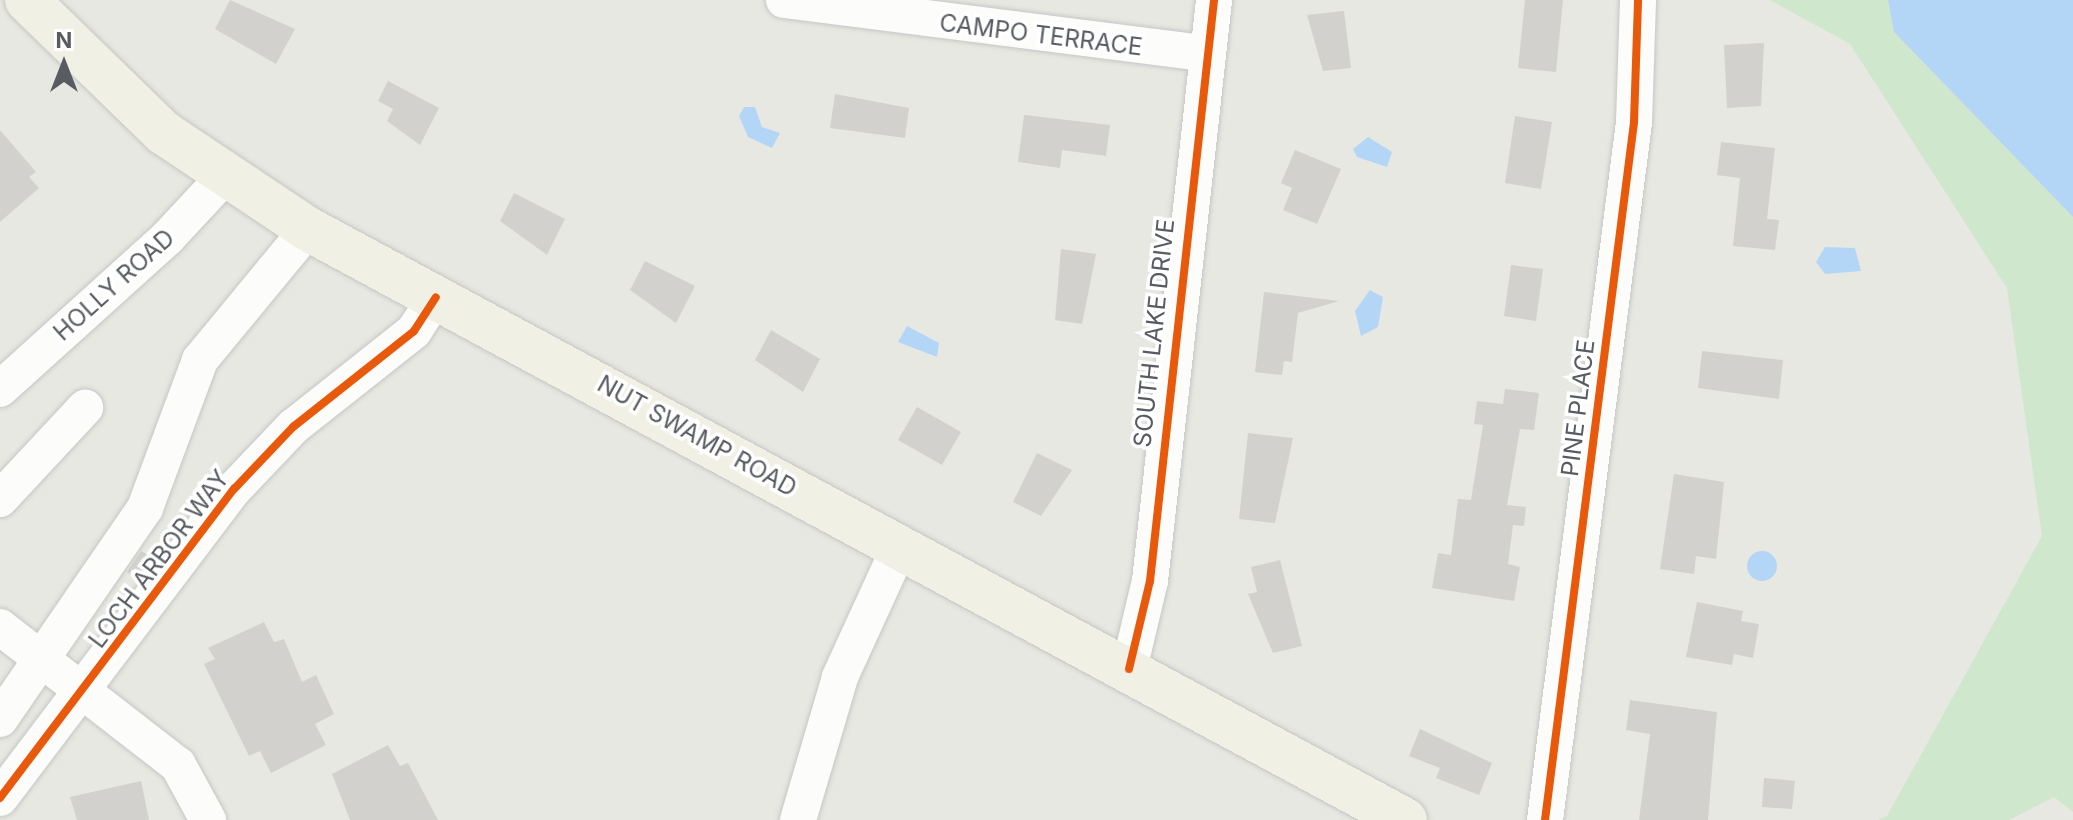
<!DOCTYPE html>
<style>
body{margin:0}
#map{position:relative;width:2073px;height:820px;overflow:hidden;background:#e8e8e2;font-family:Inter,sans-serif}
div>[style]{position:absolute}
.green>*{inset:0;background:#cee7cd}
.water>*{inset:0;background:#b3d6f6}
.round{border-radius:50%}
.building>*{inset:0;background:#d2d1cd}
.roads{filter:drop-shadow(0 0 2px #c5c6c4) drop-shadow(0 0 2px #c5c6c4)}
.minor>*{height:36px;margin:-18px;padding:0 18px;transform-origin:18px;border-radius:18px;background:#fcfcfb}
.major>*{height:44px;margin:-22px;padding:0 22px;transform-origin:22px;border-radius:22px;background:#f1f0e5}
.cycleway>*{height:8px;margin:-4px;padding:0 4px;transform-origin:4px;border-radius:4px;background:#e8590c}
span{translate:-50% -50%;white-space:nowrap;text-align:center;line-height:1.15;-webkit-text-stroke:7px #fff;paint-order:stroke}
.street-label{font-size:24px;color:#585b61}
.north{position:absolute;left:24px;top:24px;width:80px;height:80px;-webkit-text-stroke:6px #fff;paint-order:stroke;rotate:0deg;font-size:22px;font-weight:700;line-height:32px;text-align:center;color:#585b61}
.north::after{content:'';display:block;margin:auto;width:28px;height:36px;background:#585b61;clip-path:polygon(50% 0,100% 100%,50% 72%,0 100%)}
</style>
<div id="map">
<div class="green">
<div style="clip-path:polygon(1770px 0,1888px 0,1894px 32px,2073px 217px,2073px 812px,2054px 797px,2009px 820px,1878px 820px,1887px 816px,2042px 536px,2007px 288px,1850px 44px)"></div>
</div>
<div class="water">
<div style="clip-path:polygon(1888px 0,2073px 0,2073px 217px,1894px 32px)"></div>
<div style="clip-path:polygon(744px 107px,755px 107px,762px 127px,780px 133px,772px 148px,748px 137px,739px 116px)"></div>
<div style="clip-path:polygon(1368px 137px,1392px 152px,1387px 167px,1357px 157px,1353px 149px)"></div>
<div style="clip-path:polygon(1825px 247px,1855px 248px,1861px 271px,1825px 274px,1816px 262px)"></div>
<div style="clip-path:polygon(1370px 290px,1383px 297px,1378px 327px,1361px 336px,1355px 311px)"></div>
<div style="clip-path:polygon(907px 326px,939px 343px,937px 357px,898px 342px)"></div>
<div class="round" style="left:1747px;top:551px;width:30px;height:30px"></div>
</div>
<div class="building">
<div style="clip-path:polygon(230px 0,295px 29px,276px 64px,215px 29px)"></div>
<div style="clip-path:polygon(1525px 0,1563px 0,1556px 72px,1518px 68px)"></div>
<div style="clip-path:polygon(1344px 11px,1351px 68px,1323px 71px,1307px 15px)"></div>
<div style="clip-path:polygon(1764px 43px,1761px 106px,1727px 108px,1724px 45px)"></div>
<div style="clip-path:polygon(388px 81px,439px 108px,420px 145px,387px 121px,393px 109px,378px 101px)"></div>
<div style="clip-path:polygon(835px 94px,909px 108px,905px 138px,830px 128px)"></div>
<div style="clip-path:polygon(1024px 115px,1110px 125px,1106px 156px,1062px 150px,1060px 168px,1018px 162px)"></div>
<div style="clip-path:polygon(1515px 116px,1552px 122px,1541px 189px,1505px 183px)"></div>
<div style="clip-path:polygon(0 130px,36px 172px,29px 177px,39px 188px,0 222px)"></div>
<div style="clip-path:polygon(1721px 142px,1775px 148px,1767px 219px,1779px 220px,1775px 250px,1733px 246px,1740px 178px,1717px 175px)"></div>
<div style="clip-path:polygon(1295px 150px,1341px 169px,1317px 224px,1283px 210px,1292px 188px,1281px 183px)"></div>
<div style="clip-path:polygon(514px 193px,565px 219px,547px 255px,500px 221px)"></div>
<div style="clip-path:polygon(1061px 249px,1096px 254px,1082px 324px,1055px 320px)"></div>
<div style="clip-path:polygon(645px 261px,695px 286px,676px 323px,630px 290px)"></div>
<div style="clip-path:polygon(1511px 265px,1543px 269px,1536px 321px,1504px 316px)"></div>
<div style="clip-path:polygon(1264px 292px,1339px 301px,1298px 313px,1292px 362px,1284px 361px,1282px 375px,1255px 372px)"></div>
<div style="clip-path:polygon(771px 330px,820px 359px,803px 392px,755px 360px)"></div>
<div style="clip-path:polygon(1702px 351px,1783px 360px,1779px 399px,1698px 388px)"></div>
<div style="clip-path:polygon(1505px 389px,1539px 393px,1534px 430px,1520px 429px,1507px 505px,1526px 507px,1524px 526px,1513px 525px,1508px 564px,1520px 567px,1514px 601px,1432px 588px,1438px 553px,1451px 555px,1458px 499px,1471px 500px,1483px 425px,1474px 424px,1477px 401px,1503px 404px)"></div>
<div style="clip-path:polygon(917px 407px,961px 432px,942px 465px,898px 440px)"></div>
<div style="clip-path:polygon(1248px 433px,1293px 438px,1275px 523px,1239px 519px)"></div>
<div style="clip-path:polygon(1037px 453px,1072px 470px,1041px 516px,1013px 502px)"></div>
<div style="clip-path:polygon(1674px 474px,1724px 482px,1716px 559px,1696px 556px,1694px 574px,1660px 569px)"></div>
<div style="clip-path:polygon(141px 551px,155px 558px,138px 580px,127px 572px)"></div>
<div style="clip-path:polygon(1280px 560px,1302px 646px,1273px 653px,1248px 594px,1257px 592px,1251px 567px)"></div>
<div style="clip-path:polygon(1697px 602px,1743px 611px,1741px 621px,1759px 624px,1753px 658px,1734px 654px,1732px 665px,1686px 657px)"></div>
<div style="clip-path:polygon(264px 622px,274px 642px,284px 639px,302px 682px,316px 675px,334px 714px,315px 724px,326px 745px,271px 773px,260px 751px,249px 756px,204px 664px,215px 659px,208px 648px)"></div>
<div style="clip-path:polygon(1630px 700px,1717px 712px,1708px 820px,1639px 820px,1650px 734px,1626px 730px)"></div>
<div style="clip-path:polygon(1420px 729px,1492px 763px,1479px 795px,1436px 778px,1440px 768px,1409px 756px)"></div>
<div style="clip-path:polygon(388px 745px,400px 766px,408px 763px,438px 820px,350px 820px,332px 774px)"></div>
<div style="clip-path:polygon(1764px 778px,1795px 781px,1792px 809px,1762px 807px)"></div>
<div style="clip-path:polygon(141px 781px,149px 820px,77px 820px,70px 797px)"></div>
</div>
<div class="roads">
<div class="minor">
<div style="left:784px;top:0;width:423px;rotate:7.2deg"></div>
<div style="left:0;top:389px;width:227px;rotate:-42.1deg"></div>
<div style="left:168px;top:237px;width:82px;rotate:-47deg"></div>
<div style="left:0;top:499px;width:125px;rotate:-47deg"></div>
<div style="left:0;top:627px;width:225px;rotate:37.8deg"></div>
<div style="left:178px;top:765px;width:63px;rotate:61.4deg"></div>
<div style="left:1129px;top:669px;width:90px;rotate:-76.6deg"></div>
<div style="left:1150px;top:581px;width:585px;rotate:-83.71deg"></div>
<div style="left:0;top:719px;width:256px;rotate:-55.5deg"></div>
<div style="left:145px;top:508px;width:158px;rotate:-69.6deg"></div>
<div style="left:200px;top:360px;width:170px;rotate:-50.5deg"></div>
<div style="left:0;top:798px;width:388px;rotate:-52.9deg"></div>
<div style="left:234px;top:489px;width:86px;rotate:-46.4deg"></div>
<div style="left:293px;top:427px;width:154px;rotate:-38.4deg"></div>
<div style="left:414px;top:331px;width:40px;rotate:-57.1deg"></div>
<div style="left:798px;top:820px;width:149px;rotate:-73.6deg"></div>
<div style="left:840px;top:677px;width:142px;rotate:-65.4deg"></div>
<div style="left:1545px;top:820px;width:704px;rotate:-82.73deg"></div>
<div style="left:1634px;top:122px;width:122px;rotate:-88.1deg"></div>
</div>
<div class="major">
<div style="left:27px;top:0;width:191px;rotate:44.2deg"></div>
<div style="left:164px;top:133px;width:173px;rotate:33.7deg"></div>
<div style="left:308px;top:229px;width:1246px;rotate:28.31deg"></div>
</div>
</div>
<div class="cycleway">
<div style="left:1129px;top:669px;width:90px;rotate:-76.6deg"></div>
<div style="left:1150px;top:581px;width:585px;rotate:-83.71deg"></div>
<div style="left:0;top:798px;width:388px;rotate:-52.9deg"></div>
<div style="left:234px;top:489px;width:86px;rotate:-46.4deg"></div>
<div style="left:293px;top:427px;width:154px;rotate:-38.4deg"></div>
<div style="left:414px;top:331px;width:40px;rotate:-57.1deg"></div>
<div style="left:1545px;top:820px;width:704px;rotate:-82.73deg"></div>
<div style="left:1634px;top:122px;width:122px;rotate:-88.1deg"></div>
</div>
<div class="street-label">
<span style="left:1041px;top:35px;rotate:7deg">CAMPO TERRACE</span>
<span style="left:114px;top:285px;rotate:-42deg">HOLLY ROAD</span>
<span style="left:1154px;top:333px;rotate:-84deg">SOUTH LAKE DRIVE</span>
<span style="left:1578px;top:408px;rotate:-83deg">PINE PLACE</span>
<span style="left:697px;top:436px;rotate:29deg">NUT SWAMP ROAD</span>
<span style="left:159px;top:559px;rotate:-53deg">LOCH ARBOR WAY</span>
</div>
<div class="north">N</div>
</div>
